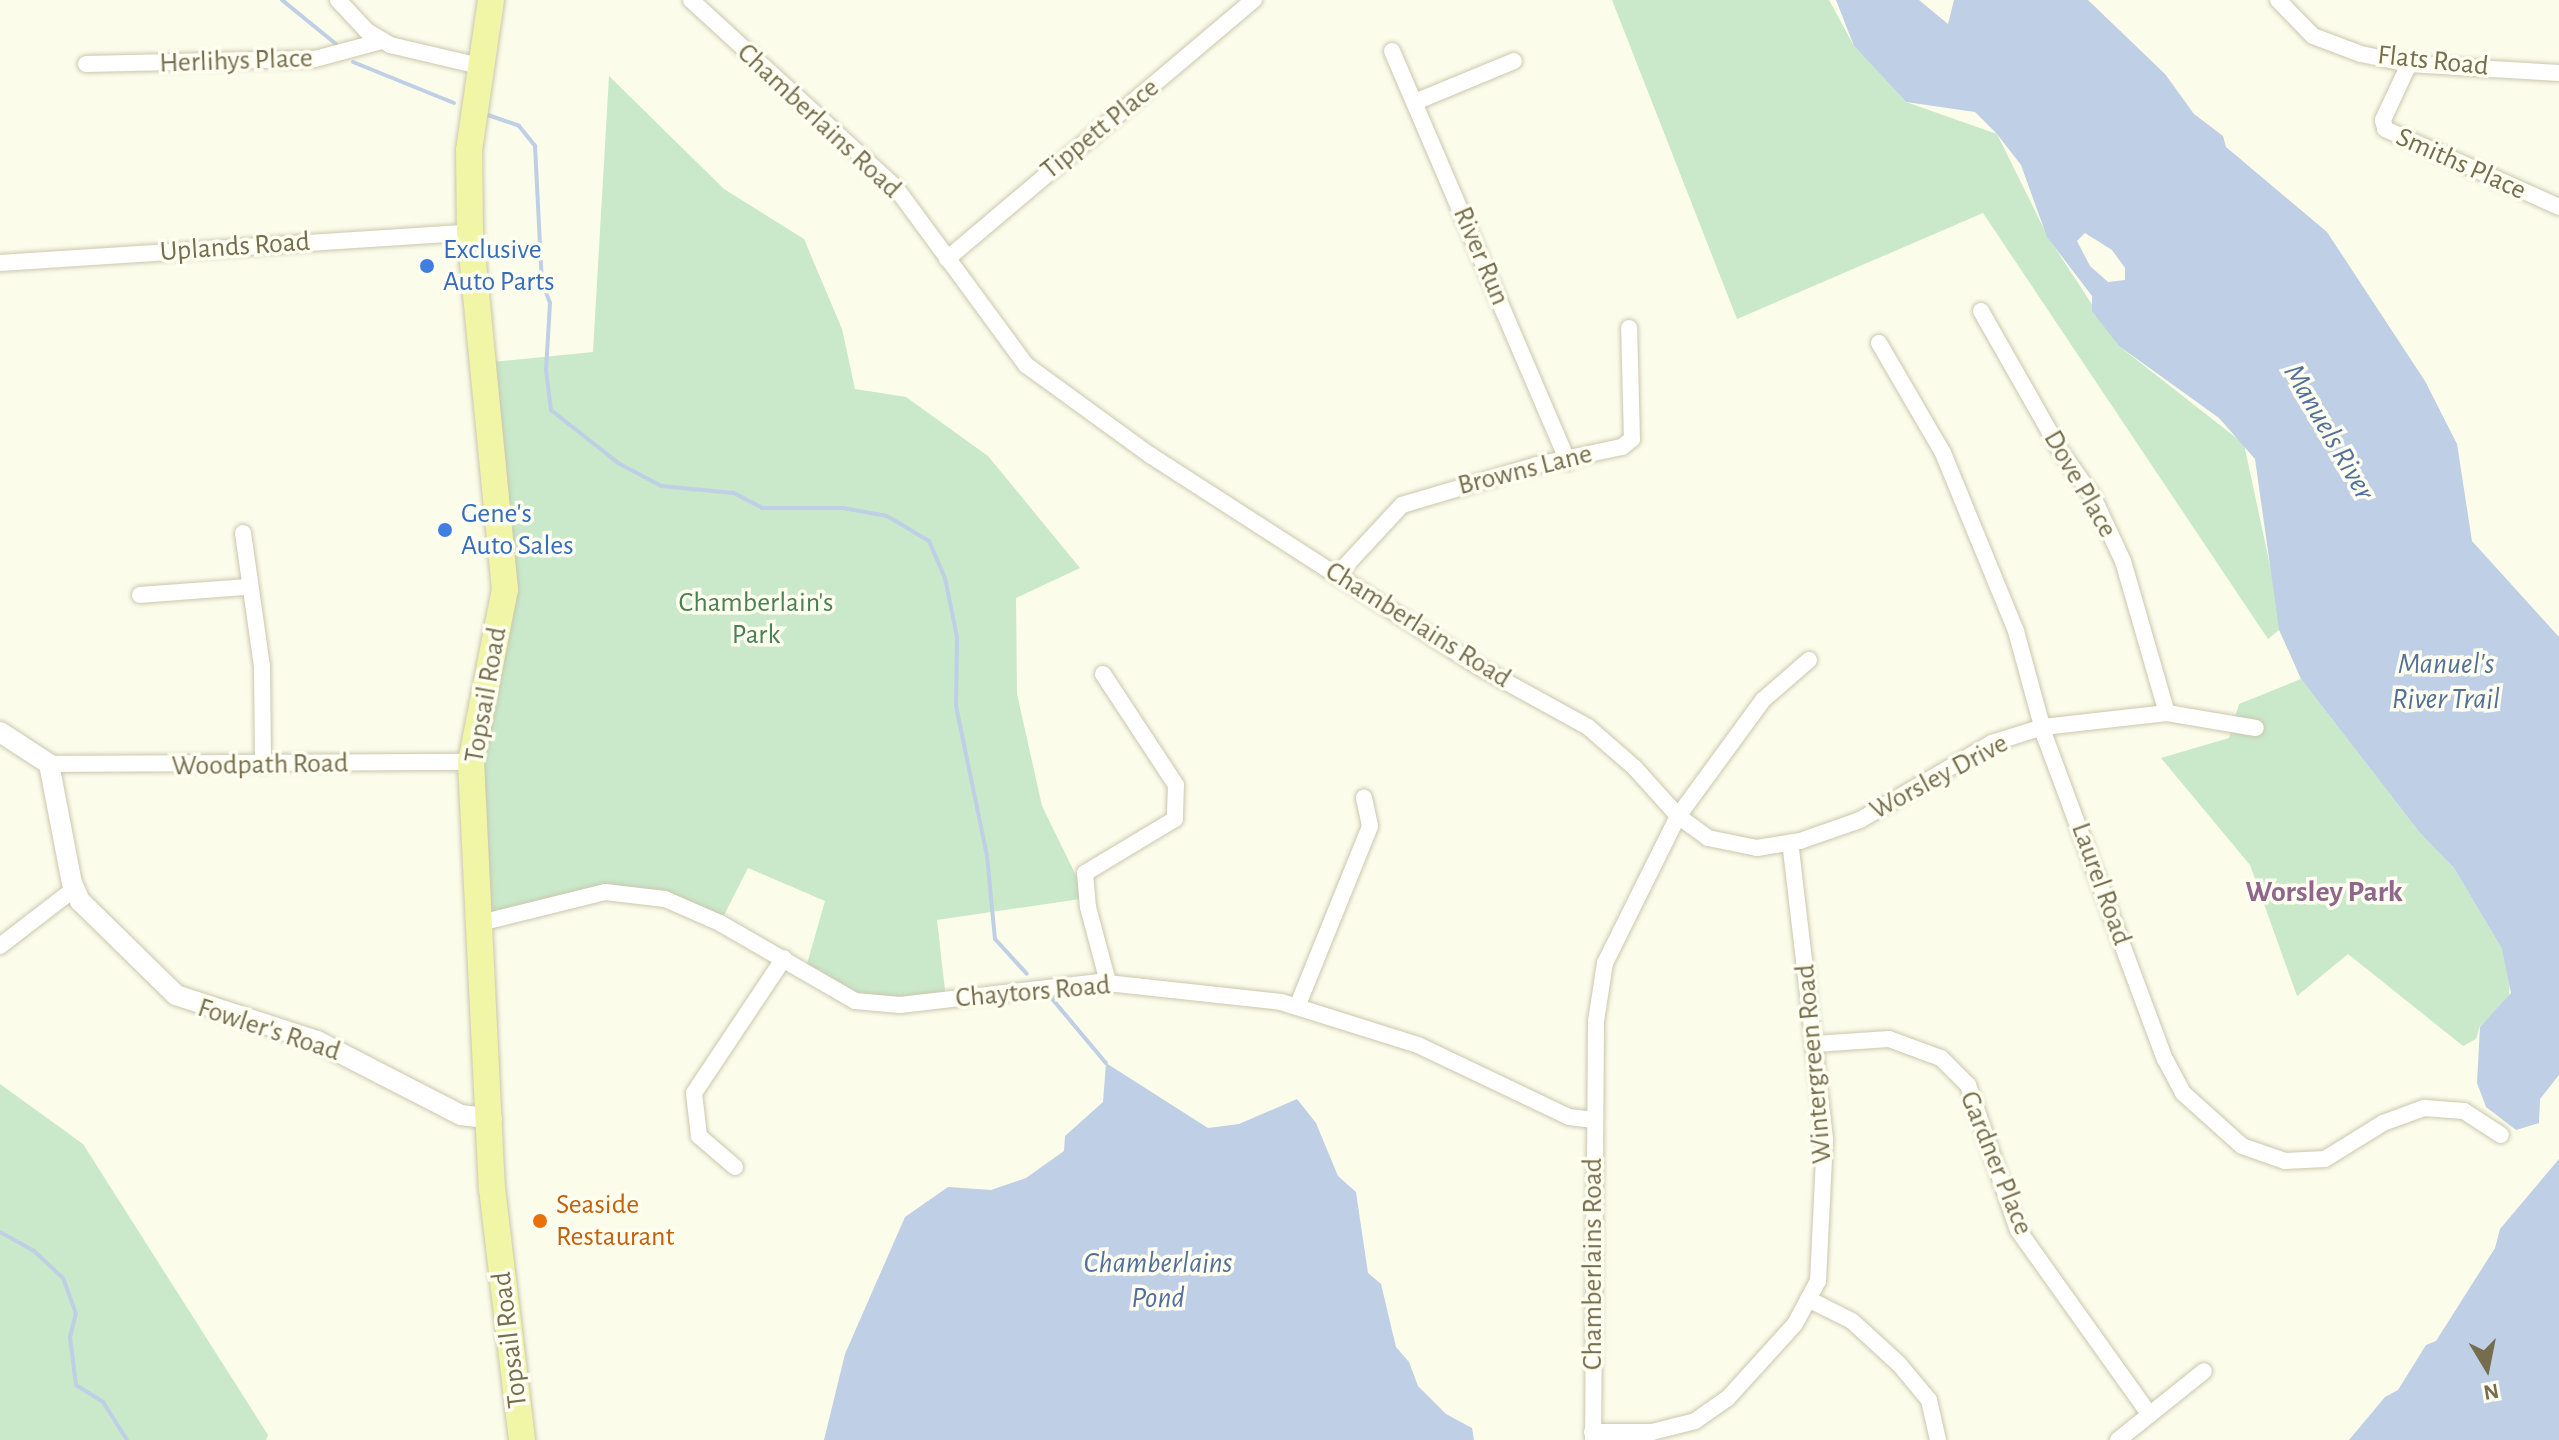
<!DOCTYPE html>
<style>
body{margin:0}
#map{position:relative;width:2559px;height:1440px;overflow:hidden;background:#fbfcea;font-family:"Alegreya Sans",sans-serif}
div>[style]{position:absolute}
.green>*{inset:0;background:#c9e9ca}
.water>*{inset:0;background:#bfcfe5}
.stream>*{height:4px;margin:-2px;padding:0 2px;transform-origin:2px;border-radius:2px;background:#bfcfe5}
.roads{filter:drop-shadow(0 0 2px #cbc7ae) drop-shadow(0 0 2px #cbc7ae)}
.minor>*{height:16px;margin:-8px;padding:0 8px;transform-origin:8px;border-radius:8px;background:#fff}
.tertiary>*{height:20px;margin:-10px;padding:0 10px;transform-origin:10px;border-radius:10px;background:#fff}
.primary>*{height:26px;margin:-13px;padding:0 13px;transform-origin:13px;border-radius:13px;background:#f1f6a7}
.dots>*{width:22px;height:22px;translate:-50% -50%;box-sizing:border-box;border:4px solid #fefef1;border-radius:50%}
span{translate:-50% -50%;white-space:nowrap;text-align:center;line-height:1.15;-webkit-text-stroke:7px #fefef1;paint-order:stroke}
.street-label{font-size:28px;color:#766d4e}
.shop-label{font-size:28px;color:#366cbe}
.left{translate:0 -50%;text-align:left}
.park-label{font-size:28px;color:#4a8052}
.food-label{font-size:28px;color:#c56008}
.water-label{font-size:30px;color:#53709c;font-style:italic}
.neighbourhood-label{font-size:30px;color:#91668d;font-weight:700}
.north{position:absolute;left:2447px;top:1328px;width:80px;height:80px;-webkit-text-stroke:6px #fefef1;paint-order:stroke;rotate:170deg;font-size:22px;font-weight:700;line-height:32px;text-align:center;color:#766d4e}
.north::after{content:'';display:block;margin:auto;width:28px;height:36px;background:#766d4e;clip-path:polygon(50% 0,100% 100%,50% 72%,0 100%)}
</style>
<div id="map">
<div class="green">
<div style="clip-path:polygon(1612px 0,1829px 0,1854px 46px,1906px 102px,1997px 134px,2048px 237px,2119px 346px,2244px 444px,2288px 650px,2279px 630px,2268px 639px,1983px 213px,1737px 319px)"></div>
<div style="clip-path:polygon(609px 76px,724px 189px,804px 239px,842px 329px,855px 389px,906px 397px,988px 456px,1080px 568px,1016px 598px,1017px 694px,1042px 806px,1087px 898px,937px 920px,946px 999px,855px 1001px,805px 971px,825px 901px,748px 868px,720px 923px,665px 899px,605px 892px,480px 923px,471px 762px,505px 589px,483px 363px,593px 352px)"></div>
<div style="clip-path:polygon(2301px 679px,2420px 833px,2454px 868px,2502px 949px,2510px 972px,2509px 1000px,2480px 1026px,2476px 1039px,2463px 1046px,2348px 954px,2297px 996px,2250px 865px,2161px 758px,2229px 738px,2239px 704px)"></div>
<div style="clip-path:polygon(0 1084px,83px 1144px,268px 1435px,266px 1440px,0 1440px)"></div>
</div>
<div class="water">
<div style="clip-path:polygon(evenodd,1836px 0,1919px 0,1948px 24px,1954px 0,2088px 0,2165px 74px,2194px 114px,2223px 136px,2226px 147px,2327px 232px,2425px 381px,2457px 444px,2472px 541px,2559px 637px,2559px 1075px,2540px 1099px,2539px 1123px,2516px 1130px,2486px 1107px,2477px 1083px,2480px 1027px,2511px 993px,2502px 949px,2454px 868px,2420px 833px,2301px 679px,2279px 629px,2255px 459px,2219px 418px,2119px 346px,2092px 311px,2092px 296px,2047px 237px,2021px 165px,1997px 134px,1975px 112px,1906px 102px,1854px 46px,1836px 0,2085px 233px,2112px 250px,2125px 268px,2125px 280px,2108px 282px,2090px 266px,2077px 241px,2085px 233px)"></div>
<div style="clip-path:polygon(1106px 1063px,1208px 1128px,1239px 1124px,1297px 1099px,1316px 1123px,1338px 1176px,1356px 1192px,1368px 1273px,1381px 1284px,1396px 1347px,1409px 1362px,1418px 1386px,1446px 1414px,1472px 1428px,1474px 1440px,824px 1440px,845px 1354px,905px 1217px,948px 1187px,991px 1190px,1026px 1178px,1064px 1151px,1065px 1136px,1103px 1102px)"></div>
<div style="clip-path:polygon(2559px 1159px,2559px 1440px,2349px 1440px,2385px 1397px,2398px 1390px,2426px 1345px,2436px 1341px,2495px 1248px,2500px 1229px)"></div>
</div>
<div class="stream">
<div style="left:282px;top:0;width:70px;rotate:39.2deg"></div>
<div style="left:353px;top:62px;width:109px;rotate:22.1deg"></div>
<div style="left:485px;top:114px;width:36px;rotate:19deg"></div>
<div style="left:519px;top:126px;width:26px;rotate:51deg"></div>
<div style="left:535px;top:146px;width:136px;rotate:87.1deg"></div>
<div style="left:542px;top:282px;width:22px;rotate:69deg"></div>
<div style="left:550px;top:303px;width:67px;rotate:93.4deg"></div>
<div style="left:546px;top:370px;width:40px;rotate:82.9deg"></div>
<div style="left:551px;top:410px;width:85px;rotate:38.3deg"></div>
<div style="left:618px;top:463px;width:49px;rotate:28.1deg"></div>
<div style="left:661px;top:486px;width:73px;rotate:5.5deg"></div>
<div style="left:734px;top:493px;width:32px;rotate:28deg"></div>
<div style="left:762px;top:508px;width:81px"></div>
<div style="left:843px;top:508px;width:45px;rotate:10.3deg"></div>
<div style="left:887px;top:516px;width:49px;rotate:30.8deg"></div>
<div style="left:929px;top:541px;width:40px;rotate:66.6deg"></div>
<div style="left:945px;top:578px;width:60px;rotate:78.5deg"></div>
<div style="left:957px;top:637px;width:69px;rotate:90.8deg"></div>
<div style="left:956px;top:706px;width:153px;rotate:78.3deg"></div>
<div style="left:987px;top:856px;width:83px;rotate:84.5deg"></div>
<div style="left:995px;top:939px;width:47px;rotate:47.6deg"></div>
<div style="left:1048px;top:994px;width:90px;rotate:50deg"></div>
<div style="left:0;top:1232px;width:39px;rotate:29deg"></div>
<div style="left:34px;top:1251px;width:40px;rotate:43deg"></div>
<div style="left:63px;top:1278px;width:37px;rotate:70deg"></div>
<div style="left:76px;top:1313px;width:25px;rotate:104deg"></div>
<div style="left:70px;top:1337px;width:48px;rotate:82.9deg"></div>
<div style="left:76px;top:1385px;width:32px;rotate:32deg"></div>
<div style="left:103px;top:1402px;width:45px;rotate:57.7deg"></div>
</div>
<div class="roads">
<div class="minor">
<div style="left:338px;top:0;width:42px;rotate:46.9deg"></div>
<div style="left:367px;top:31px;width:27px;rotate:31deg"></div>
<div style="left:390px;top:45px;width:97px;rotate:13.2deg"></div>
<div style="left:691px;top:0;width:278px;rotate:42.5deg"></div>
<div style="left:896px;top:188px;width:220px;rotate:53.7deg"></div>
<div style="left:1026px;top:365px;width:153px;rotate:36deg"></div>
<div style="left:1150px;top:455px;width:391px;rotate:32.8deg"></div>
<div style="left:1479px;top:667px;width:124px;rotate:28.8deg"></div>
<div style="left:1588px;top:727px;width:62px;rotate:41.1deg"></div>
<div style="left:1635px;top:768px;width:64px;rotate:48.1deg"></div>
<div style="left:1678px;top:816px;width:164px;rotate:116.4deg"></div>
<div style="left:1605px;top:963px;width:59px;rotate:98.8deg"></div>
<div style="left:1596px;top:1021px;width:419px;rotate:90.4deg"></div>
<div style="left:2278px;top:0;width:50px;rotate:45.8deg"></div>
<div style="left:2313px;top:36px;width:51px;rotate:20.6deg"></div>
<div style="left:2361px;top:54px;width:49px;rotate:11.8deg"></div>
<div style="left:2409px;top:64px;width:150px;rotate:3.4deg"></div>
<div style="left:1392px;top:51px;width:447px;rotate:66.8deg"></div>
<div style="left:86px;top:64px;width:229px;rotate:-1.3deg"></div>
<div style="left:315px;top:59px;width:69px;rotate:-15deg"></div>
<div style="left:2409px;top:64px;width:62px;rotate:114.9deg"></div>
<div style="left:2383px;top:120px;width:9px;rotate:77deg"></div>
<div style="left:2385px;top:129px;width:191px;rotate:24.1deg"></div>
<div style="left:1415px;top:102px;width:107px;rotate:-22.5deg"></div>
<div style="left:947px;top:259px;width:402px;rotate:-40.2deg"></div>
<div style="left:0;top:263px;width:471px;rotate:-3.7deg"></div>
<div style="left:1981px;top:311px;width:160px;rotate:60.4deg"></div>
<div style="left:2060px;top:450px;width:57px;rotate:54.9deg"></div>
<div style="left:2093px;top:497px;width:71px;rotate:64.9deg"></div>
<div style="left:2123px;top:561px;width:158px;rotate:73.9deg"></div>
<div style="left:1879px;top:343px;width:127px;rotate:59.8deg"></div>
<div style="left:1943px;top:453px;width:192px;rotate:67.7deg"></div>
<div style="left:2016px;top:631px;width:110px;rotate:74.7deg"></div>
<div style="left:2045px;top:737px;width:344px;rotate:69.6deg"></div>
<div style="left:2165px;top:1059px;width:38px;rotate:62deg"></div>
<div style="left:2183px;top:1093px;width:79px;rotate:41.9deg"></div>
<div style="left:2242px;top:1146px;width:46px;rotate:19.2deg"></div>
<div style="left:2285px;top:1161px;width:40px;rotate:-2.9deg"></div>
<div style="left:2325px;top:1159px;width:68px;rotate:-31.8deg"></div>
<div style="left:2383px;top:1123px;width:44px;rotate:-20.1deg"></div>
<div style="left:2424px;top:1108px;width:40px;rotate:4.3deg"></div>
<div style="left:2464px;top:1111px;width:44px;rotate:33deg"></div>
<div style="left:243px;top:533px;width:134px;rotate:81.9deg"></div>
<div style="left:262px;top:666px;width:99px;rotate:89.4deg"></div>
<div style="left:1337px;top:575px;width:96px;rotate:-47.1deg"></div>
<div style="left:1402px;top:505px;width:141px;rotate:-16.5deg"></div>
<div style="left:1537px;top:465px;width:87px;rotate:-12deg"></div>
<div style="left:1622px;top:447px;width:13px;rotate:-39deg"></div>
<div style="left:1632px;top:439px;width:111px;rotate:-91.5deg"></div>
<div style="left:140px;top:595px;width:107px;rotate:-4.3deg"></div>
<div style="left:1809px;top:660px;width:61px;rotate:139deg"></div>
<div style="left:1763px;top:700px;width:144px;rotate:126.2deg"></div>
<div style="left:1678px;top:816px;width:37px;rotate:36deg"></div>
<div style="left:1708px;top:838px;width:50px;rotate:11.5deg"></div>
<div style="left:1757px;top:848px;width:44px;rotate:-9.2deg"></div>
<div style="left:1800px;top:841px;width:64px;rotate:-19.3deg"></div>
<div style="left:1860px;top:820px;width:153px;rotate:-30.3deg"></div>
<div style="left:1992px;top:743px;width:53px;rotate:-17.4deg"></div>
<div style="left:2043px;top:727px;width:125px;rotate:-6.4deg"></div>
<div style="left:2167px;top:713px;width:90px;rotate:9.6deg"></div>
<div style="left:1103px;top:674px;width:133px;rotate:56.7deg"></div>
<div style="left:1176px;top:785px;width:34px;rotate:92deg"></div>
<div style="left:1175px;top:819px;width:105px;rotate:149deg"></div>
<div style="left:1085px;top:873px;width:34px;rotate:85deg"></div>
<div style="left:1088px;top:907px;width:78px;rotate:75.1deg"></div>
<div style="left:49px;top:764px;width:422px;rotate:-0.3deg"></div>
<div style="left:480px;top:923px;width:129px;rotate:-13.9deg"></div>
<div style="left:605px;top:892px;width:60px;rotate:6.7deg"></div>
<div style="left:665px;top:899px;width:60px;rotate:23.6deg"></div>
<div style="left:720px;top:923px;width:156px;rotate:30deg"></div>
<div style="left:855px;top:1001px;width:45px;rotate:5.1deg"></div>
<div style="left:900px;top:1005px;width:199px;rotate:-6.6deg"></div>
<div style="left:1098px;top:982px;width:184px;rotate:6.2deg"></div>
<div style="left:1281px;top:1002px;width:144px;rotate:17.4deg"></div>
<div style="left:1418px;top:1045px;width:167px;rotate:25.5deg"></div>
<div style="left:1569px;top:1117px;width:23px;rotate:7deg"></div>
<div style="left:0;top:946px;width:93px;rotate:-37.6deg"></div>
<div style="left:1297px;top:1007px;width:195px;rotate:-68deg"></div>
<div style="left:1370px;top:826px;width:29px;rotate:-102deg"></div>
<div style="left:1815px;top:1044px;width:74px;rotate:-3.9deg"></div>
<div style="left:1889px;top:1039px;width:55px;rotate:20.1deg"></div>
<div style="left:1941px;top:1058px;width:38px;rotate:45deg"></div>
<div style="left:1968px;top:1085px;width:153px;rotate:71deg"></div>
<div style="left:2018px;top:1230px;width:227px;rotate:54.5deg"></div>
<div style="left:735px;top:1167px;width:48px;rotate:-139.3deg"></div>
<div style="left:699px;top:1136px;width:43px;rotate:-96.6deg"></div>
<div style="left:694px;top:1093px;width:162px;rotate:-56.3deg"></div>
<div style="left:1808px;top:1299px;width:49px;rotate:26.6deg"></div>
<div style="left:1852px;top:1321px;width:64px;rotate:42.5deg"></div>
<div style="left:1899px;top:1364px;width:47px;rotate:50.2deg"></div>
<div style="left:1929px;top:1400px;width:41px;rotate:77.3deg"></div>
<div style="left:1592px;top:1432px;width:60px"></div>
<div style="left:1652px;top:1432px;width:44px;rotate:-14.3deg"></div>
<div style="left:1695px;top:1421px;width:39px;rotate:-35deg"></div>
<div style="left:1727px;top:1399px;width:101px;rotate:-47.8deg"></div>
<div style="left:1795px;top:1324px;width:49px;rotate:-61.9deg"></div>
<div style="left:1818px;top:1281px;width:142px;rotate:-87.2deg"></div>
<div style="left:1825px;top:1139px;width:298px;rotate:-96.7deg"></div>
<div style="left:2118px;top:1440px;width:110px;rotate:-38.7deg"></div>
</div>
<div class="tertiary">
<div style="left:0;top:732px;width:59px;rotate:33.1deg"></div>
<div style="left:49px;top:764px;width:121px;rotate:79.1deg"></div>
<div style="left:72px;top:883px;width:20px;rotate:66deg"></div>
<div style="left:80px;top:901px;width:134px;rotate:44.4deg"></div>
<div style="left:176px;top:995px;width:148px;rotate:18.1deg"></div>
<div style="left:317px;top:1041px;width:162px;rotate:27.2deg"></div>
<div style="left:461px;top:1115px;width:31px;rotate:7deg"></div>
</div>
<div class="primary">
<div style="left:491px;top:0;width:152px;rotate:98.3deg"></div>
<div style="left:469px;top:150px;width:83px;rotate:89.3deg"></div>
<div style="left:470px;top:233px;width:358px;rotate:84.4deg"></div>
<div style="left:505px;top:589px;width:176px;rotate:101.1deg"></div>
<div style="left:471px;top:762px;width:427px;rotate:87.2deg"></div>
<div style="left:492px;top:1188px;width:254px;rotate:83.2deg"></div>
</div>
</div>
<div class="dots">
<div style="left:427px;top:266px;background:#3f7fe0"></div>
<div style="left:445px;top:530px;background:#3f7fe0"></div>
<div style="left:540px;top:1221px;background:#e8710a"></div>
</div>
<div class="street-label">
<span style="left:236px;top:61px;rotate:-2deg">Herlihys Place</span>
<span style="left:2433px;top:61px;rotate:6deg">Flats Road</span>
<span style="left:819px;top:121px;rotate:43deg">Chamberlains Road</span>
<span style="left:1100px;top:129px;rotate:-39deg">Tippett Place</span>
<span style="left:2461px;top:164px;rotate:24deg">Smiths Place</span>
<span style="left:235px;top:247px;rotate:-4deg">Uplands Road</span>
<span style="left:1481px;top:256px;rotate:67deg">River Run</span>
<span style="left:1525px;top:470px;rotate:-14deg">Browns Lane</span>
<span style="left:2080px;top:484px;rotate:60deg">Dove Place</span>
<span style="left:1418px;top:625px;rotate:32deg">Chamberlains Road</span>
<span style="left:486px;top:695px;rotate:-80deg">Topsail Road</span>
<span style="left:260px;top:765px;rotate:-1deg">Woodpath Road</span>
<span style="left:1939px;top:777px;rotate:-28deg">Worsley Drive</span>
<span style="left:2101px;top:884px;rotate:70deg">Laurel Road</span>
<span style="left:1033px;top:992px;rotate:-5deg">Chaytors Road</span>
<span style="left:269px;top:1030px;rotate:18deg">Fowler's Road</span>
<span style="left:1814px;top:1064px;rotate:-95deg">Wintergreen Road</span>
<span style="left:1996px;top:1163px;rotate:68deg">Gardner Place</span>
<span style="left:1593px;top:1264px;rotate:-90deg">Chamberlains Road</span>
<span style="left:510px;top:1340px;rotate:-97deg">Topsail Road</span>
</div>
<div class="shop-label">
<span class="left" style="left:443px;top:266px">Exclusive<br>Auto Parts</span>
<span class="left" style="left:461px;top:530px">Gene's<br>Auto Sales</span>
</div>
<div class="park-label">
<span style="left:756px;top:619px">Chamberlain's<br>Park</span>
</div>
<div class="food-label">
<span class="left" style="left:556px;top:1221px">Seaside<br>Restaurant</span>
</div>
<div class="water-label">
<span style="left:2329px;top:432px;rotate:60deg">Manuels River</span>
<span style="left:2446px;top:681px">Manuel's<br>River Trail</span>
<span style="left:1158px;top:1280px">Chamberlains<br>Pond</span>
</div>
<div class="neighbourhood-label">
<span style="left:2324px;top:892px">Worsley Park</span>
</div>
<div class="north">N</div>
</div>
